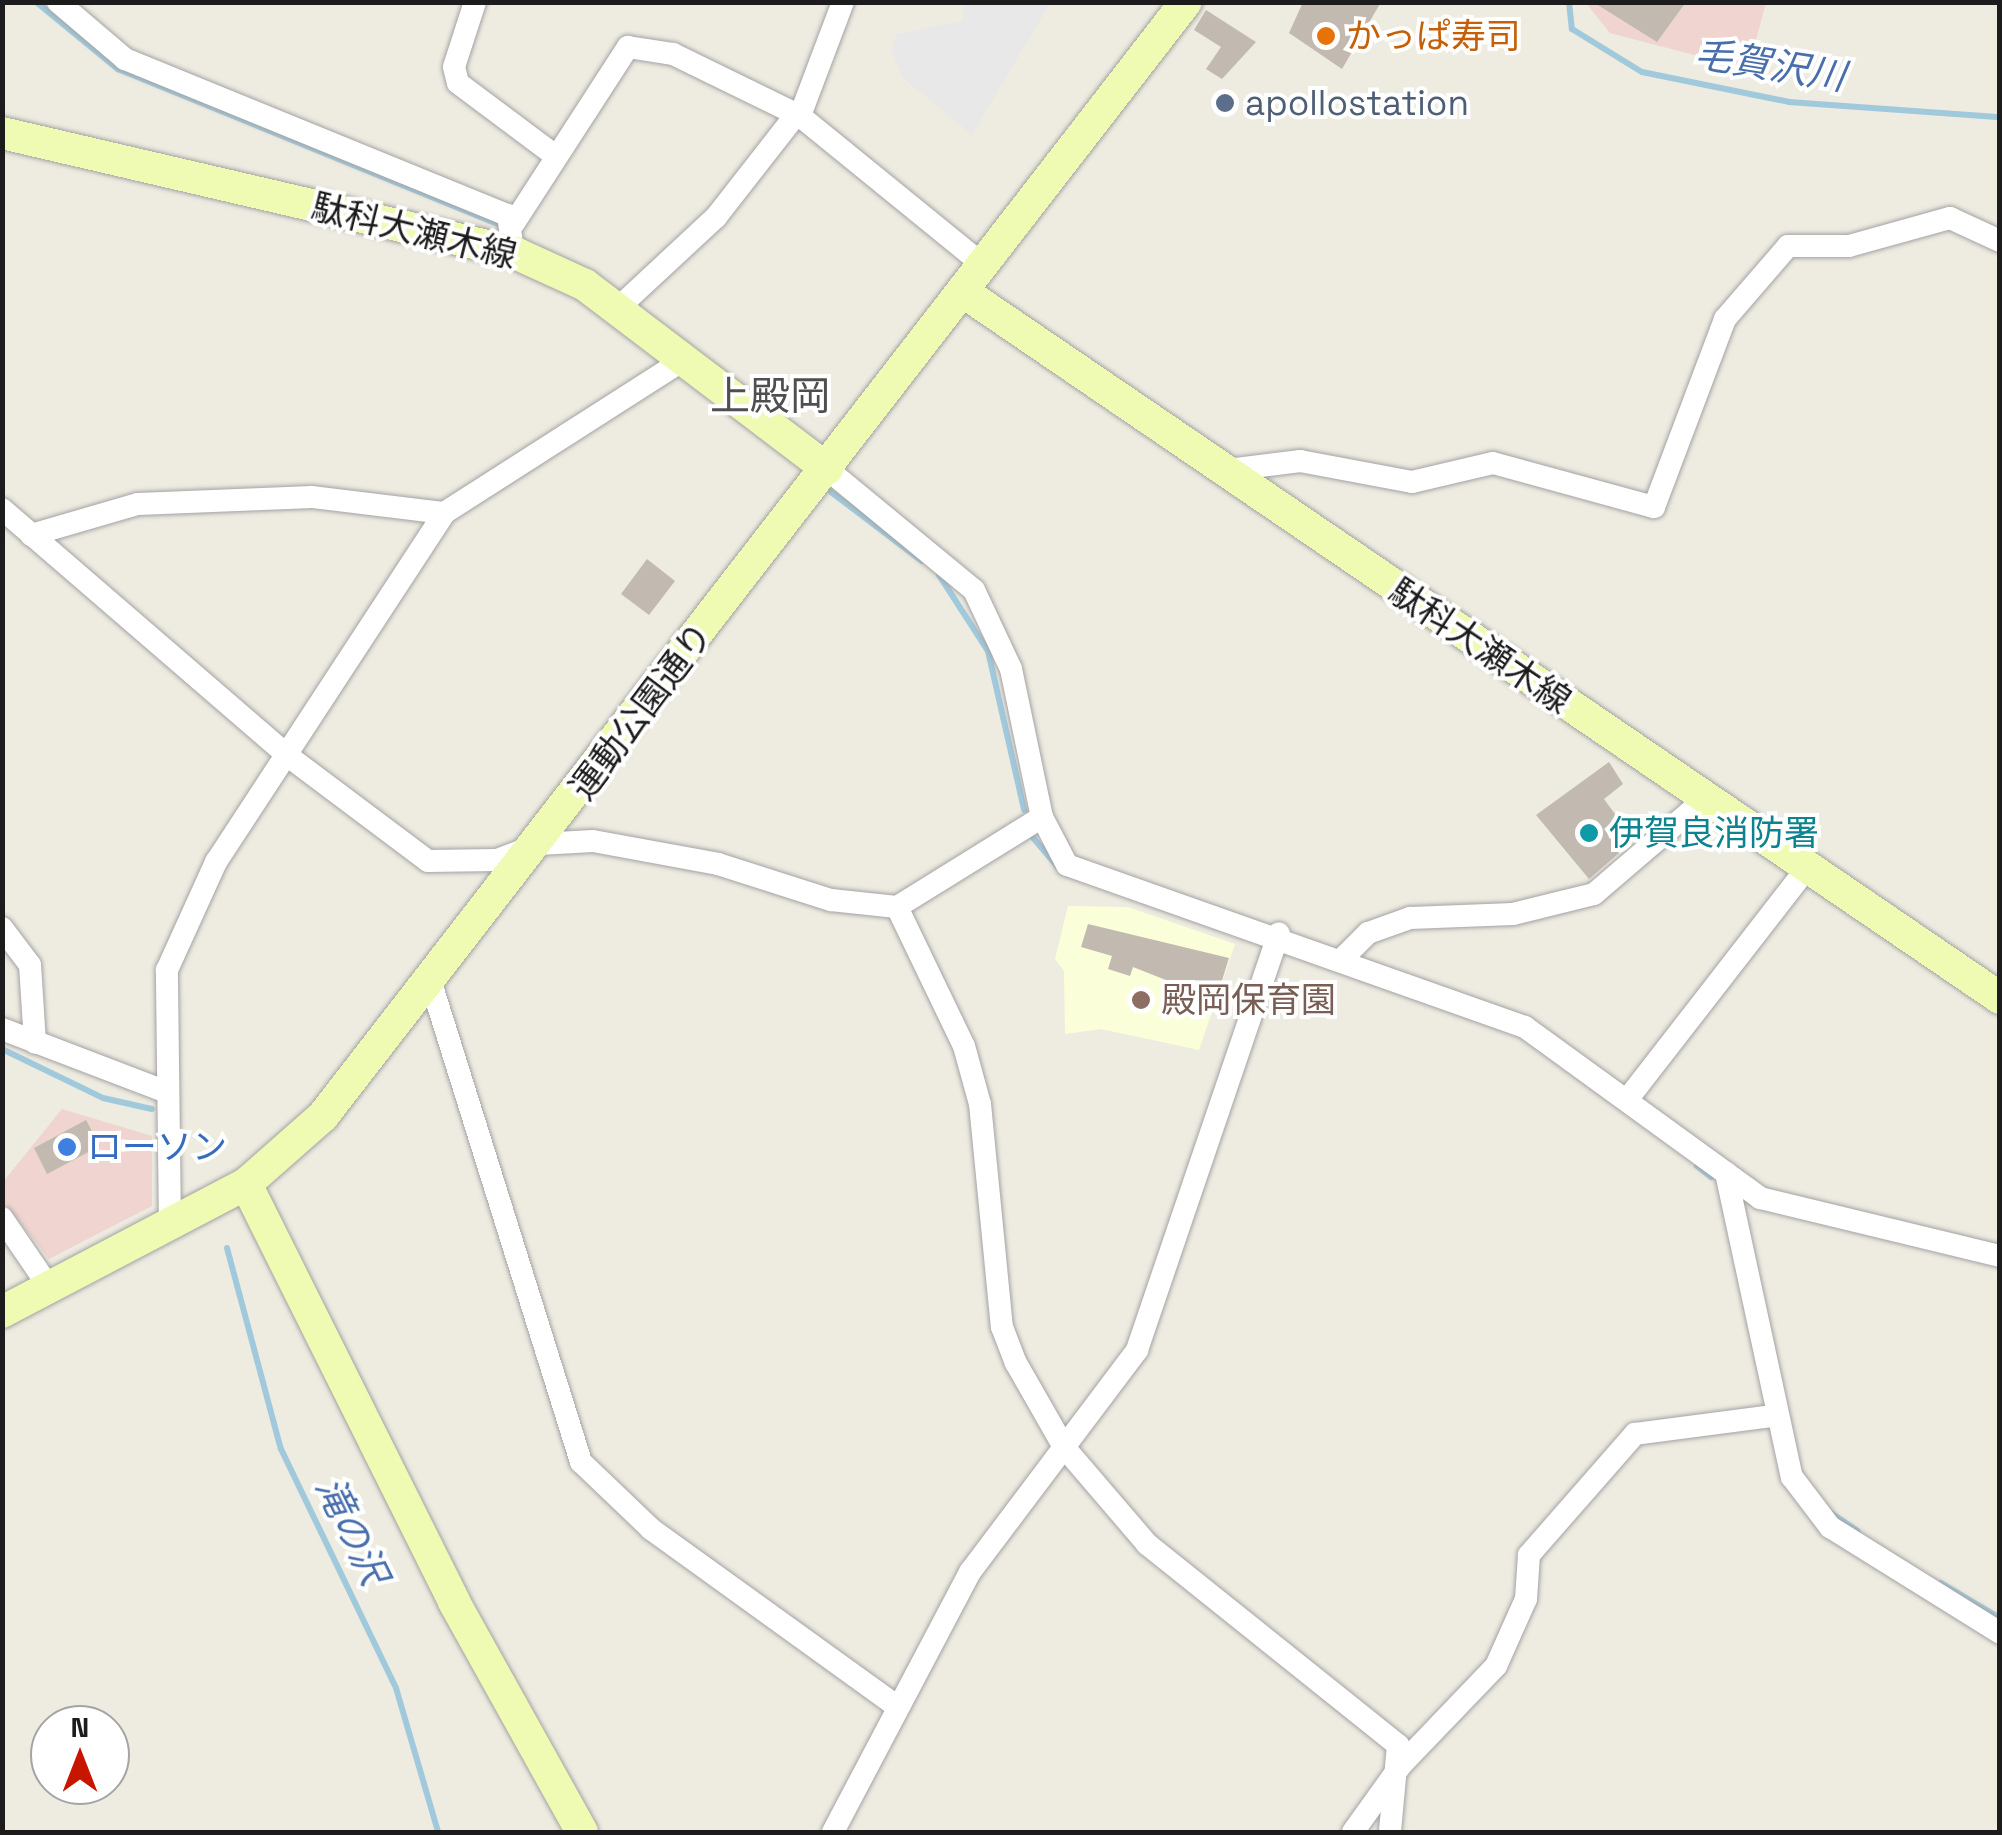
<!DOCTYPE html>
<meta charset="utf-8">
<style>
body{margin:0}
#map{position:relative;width:2002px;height:1835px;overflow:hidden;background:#eeebe1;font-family:"Space Grotesk","Noto Sans JP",sans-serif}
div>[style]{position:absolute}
.commercial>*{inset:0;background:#efd4d0}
.education>*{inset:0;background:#fbffd9}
.parking>*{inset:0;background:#e8e8e8}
.stream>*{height:6px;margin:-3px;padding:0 3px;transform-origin:3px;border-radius:3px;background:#a1c9dc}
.building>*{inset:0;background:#c2bab1}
.roads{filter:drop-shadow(0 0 2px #a3a3a3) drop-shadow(0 0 2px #a3a3a3)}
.street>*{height:22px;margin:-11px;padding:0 11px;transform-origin:11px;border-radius:11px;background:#fff}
.secondary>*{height:32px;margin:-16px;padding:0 16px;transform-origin:16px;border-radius:16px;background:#effab3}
.dots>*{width:28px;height:28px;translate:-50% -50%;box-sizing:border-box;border:5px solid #fff;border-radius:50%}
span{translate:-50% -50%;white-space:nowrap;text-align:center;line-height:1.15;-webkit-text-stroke:8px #fff;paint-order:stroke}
.food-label{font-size:35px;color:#c56008}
.left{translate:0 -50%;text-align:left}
.service-label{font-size:35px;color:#4e5e75}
.street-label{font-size:35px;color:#1c1c1c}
.culture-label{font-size:35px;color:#0d838f}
.education-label{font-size:35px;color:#785e54}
.shop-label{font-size:35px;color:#366cbe}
.water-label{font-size:38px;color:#486fac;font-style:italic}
.quarter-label{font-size:40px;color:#4f4f4f}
.frame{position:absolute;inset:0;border:5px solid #1c1c1c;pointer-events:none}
.north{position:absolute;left:30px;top:1705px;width:100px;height:100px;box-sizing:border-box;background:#fff;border:2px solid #a4a4a4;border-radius:50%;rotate:0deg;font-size:28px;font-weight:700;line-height:40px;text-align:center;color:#1c1c1c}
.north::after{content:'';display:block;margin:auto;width:35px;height:45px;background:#c81500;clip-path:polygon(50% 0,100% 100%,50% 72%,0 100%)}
</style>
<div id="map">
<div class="commercial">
<div style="clip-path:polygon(1586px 3px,1766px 3px,1748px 69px,1610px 33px)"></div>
<div style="clip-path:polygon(62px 1109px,152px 1136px,152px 1206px,49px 1259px,3px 1200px,3px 1182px)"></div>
</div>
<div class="education">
<div style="clip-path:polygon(1068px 906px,1128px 907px,1235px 944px,1199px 1050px,1101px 1029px,1065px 1034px,1064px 971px,1055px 959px)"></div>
</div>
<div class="parking">
<div style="clip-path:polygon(963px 3px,1049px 5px,972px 135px,902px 77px,891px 49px,897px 34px,963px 21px)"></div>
</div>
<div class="stream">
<div style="left:36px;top:2px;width:106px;rotate:39.3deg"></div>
<div style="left:118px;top:69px;width:416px;rotate:22.2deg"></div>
<div style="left:1569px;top:2px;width:27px;rotate:84deg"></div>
<div style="left:1572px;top:29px;width:82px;rotate:31.6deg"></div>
<div style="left:1642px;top:72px;width:150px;rotate:11.5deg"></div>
<div style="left:1789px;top:102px;width:212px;rotate:4.1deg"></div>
<div style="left:831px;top:492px;width:114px;rotate:37.2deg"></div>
<div style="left:939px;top:575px;width:90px;rotate:57.2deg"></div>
<div style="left:988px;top:651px;width:163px;rotate:77.2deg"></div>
<div style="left:1029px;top:833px;width:52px;rotate:49.6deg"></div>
<div style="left:2px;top:1049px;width:112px;rotate:25.9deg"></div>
<div style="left:103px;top:1098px;width:50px;rotate:12.7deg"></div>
<div style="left:1697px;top:1166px;width:18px;rotate:38deg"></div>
<div style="left:227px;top:1248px;width:208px;rotate:75deg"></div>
<div style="left:281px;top:1449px;width:265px;rotate:64.3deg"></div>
<div style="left:396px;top:1688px;width:150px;rotate:73.7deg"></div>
<div style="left:1831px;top:1513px;width:32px;rotate:34deg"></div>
<div style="left:1941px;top:1583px;width:69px;rotate:30.7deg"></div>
</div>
<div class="building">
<div style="clip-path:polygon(1303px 2px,1381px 2px,1342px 69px,1289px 33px)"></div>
<div style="clip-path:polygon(1593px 2px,1686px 2px,1657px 42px)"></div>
<div style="clip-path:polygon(1206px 10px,1256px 42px,1222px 79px,1206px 69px,1221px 47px,1194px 30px)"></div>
<div style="clip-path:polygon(647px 559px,675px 581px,649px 615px,621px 594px)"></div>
<div style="clip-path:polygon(1609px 762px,1623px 784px,1604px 799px,1634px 840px,1589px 879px,1536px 815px)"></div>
<div style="clip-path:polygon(1088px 924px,1229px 958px,1216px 1000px,1133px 967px,1130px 976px,1108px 969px,1112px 956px,1081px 947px)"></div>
<div style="clip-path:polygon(86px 1120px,100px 1146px,47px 1174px,34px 1148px)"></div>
</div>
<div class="roads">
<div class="street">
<div style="left:58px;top:2px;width:88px;rotate:40.4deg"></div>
<div style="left:125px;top:59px;width:414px;rotate:22.2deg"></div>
<div style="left:508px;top:215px;width:37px;rotate:82deg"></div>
<div style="left:475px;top:2px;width:68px;rotate:107.9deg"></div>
<div style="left:454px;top:67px;width:16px;rotate:76deg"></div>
<div style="left:458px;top:83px;width:119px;rotate:36.8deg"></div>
<div style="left:843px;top:2px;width:122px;rotate:110.7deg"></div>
<div style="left:800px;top:116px;width:220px;rotate:39.1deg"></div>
<div style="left:514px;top:223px;width:210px;rotate:-57.1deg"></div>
<div style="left:628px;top:47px;width:46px;rotate:8.8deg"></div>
<div style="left:673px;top:54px;width:141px;rotate:26deg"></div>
<div style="left:617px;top:309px;width:135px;rotate:-42.9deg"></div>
<div style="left:716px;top:217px;width:128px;rotate:-52deg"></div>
<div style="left:827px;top:469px;width:190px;rotate:39.5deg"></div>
<div style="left:974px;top:590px;width:87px;rotate:64.9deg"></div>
<div style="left:1011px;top:669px;width:151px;rotate:78.2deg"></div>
<div style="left:1042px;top:817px;width:54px;rotate:62.5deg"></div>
<div style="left:1067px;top:865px;width:486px;rotate:19.5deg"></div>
<div style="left:1525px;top:1027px;width:291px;rotate:36deg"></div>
<div style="left:1760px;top:1198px;width:247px;rotate:13.6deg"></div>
<div style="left:1220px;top:471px;width:81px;rotate:-7.1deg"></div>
<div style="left:1300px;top:461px;width:114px;rotate:10.6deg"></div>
<div style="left:1412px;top:482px;width:83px;rotate:-13.2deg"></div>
<div style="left:1493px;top:463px;width:167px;rotate:15.3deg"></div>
<div style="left:1654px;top:507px;width:201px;rotate:-69.3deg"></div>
<div style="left:1725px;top:319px;width:96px;rotate:-49.2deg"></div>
<div style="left:1788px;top:246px;width:61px"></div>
<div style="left:1849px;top:246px;width:105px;rotate:-15.5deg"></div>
<div style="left:1950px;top:218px;width:55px;rotate:24.7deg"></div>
<div style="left:2px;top:509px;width:378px;rotate:40.8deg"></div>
<div style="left:288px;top:756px;width:175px;rotate:36.9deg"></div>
<div style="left:428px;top:861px;width:69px;rotate:-0.8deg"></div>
<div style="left:497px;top:860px;width:45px;rotate:-20.9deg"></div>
<div style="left:539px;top:844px;width:54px;rotate:-3.2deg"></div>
<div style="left:593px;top:841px;width:127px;rotate:10.4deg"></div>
<div style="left:718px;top:864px;width:119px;rotate:17.7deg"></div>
<div style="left:831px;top:900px;width:66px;rotate:6.1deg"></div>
<div style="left:897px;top:907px;width:171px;rotate:-31.8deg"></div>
<div style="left:31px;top:535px;width:111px;rotate:-16.2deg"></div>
<div style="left:138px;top:504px;width:174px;rotate:-2.3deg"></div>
<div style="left:312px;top:497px;width:133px;rotate:6.9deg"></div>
<div style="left:897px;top:907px;width:154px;rotate:64.3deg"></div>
<div style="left:964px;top:1046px;width:60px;rotate:74.6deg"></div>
<div style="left:980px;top:1104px;width:224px;rotate:84.4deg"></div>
<div style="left:1002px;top:1327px;width:39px;rotate:69deg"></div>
<div style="left:1016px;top:1363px;width:97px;rotate:60.3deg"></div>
<div style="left:1064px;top:1447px;width:128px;rotate:49.4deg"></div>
<div style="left:1147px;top:1544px;width:322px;rotate:38.7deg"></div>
<div style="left:1398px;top:1745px;width:87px;rotate:95.3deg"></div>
<div style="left:2px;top:928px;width:46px;rotate:52.9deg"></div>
<div style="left:30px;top:965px;width:78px;rotate:86.3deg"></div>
<div style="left:1344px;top:957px;width:34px;rotate:-45deg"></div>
<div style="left:1368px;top:933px;width:45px;rotate:-19.7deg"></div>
<div style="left:1410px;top:918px;width:103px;rotate:-2.2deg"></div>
<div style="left:1513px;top:914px;width:83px;rotate:-13.9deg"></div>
<div style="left:1594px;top:894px;width:146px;rotate:-40.6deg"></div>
<div style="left:431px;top:983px;width:502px;rotate:72.61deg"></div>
<div style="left:581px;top:1462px;width:97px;rotate:43.7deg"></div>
<div style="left:651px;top:1529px;width:301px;rotate:35.8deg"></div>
<div style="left:2px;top:1029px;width:171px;rotate:20.9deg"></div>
<div style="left:1630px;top:1096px;width:289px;rotate:-52.2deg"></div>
<div style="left:1726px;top:1173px;width:311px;rotate:77.8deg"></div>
<div style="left:1792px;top:1477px;width:63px;rotate:52.8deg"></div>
<div style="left:1830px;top:1527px;width:200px;rotate:31.9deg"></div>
<div style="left:2px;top:1218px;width:83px;rotate:55.7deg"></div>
<div style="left:170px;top:1227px;width:257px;rotate:-90.7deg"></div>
<div style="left:167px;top:970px;width:119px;rotate:-65.6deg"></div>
<div style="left:216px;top:862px;width:417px;rotate:-56.8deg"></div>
<div style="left:444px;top:513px;width:286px;rotate:-32.6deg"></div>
<div style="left:833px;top:1832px;width:294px;rotate:-62.2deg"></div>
<div style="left:970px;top:1572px;width:278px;rotate:-53deg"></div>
<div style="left:1137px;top:1350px;width:440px;rotate:-71.2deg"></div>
<div style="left:1353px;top:1832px;width:82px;rotate:-54.4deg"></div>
<div style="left:1401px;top:1765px;width:137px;rotate:-46.2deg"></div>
<div style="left:1496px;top:1666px;width:73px;rotate:-65.9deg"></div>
<div style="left:1526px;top:1599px;width:44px;rotate:-86.1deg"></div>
<div style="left:1529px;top:1555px;width:161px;rotate:-48.8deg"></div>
<div style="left:1635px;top:1434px;width:138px;rotate:-7.5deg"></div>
</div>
<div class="secondary">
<div style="left:2px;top:133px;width:525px;rotate:13.11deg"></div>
<div style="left:513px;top:252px;width:79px;rotate:24.6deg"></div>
<div style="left:585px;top:285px;width:304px;rotate:37.2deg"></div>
<div style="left:962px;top:291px;width:1256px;rotate:34.26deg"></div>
<div style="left:246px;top:1184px;width:467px;rotate:63.5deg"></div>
<div style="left:454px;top:1602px;width:263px;rotate:60.9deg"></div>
<div style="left:2px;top:1312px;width:276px;rotate:-27.7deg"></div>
<div style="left:246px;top:1184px;width:103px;rotate:-41.4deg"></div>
<div style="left:323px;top:1116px;width:1409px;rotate:-52.24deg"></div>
</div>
</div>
<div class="dots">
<div style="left:1326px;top:36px;background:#e8710a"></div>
<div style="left:1225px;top:103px;background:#5c6f8a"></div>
<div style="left:1589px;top:833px;background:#0f9aa8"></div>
<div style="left:1141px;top:1000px;background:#8d6e63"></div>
<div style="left:67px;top:1147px;background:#3f7fe0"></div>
</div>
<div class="food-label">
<span class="left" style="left:1346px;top:36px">かっぱ寿司</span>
</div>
<div class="service-label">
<span class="left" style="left:1245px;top:103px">apollostation</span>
</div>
<div class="street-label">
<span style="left:414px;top:231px;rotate:14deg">駄科大瀬木線</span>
<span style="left:1480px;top:646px;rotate:34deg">駄科大瀬木線</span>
<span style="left:641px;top:711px;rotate:-53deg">運動公園通り</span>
</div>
<div class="culture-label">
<span class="left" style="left:1609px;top:833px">伊賀良消防署</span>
</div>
<div class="education-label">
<span class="left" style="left:1161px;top:1000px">殿岡保育園</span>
</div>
<div class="shop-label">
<span class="left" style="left:87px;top:1147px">ローソン</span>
</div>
<div class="water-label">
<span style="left:1770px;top:66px;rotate:9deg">毛賀沢川</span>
<span style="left:351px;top:1531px;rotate:64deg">滝の沢</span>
</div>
<div class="quarter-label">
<span style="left:770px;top:397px">上殿岡</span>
</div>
<div class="frame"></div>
<div class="north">N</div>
</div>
